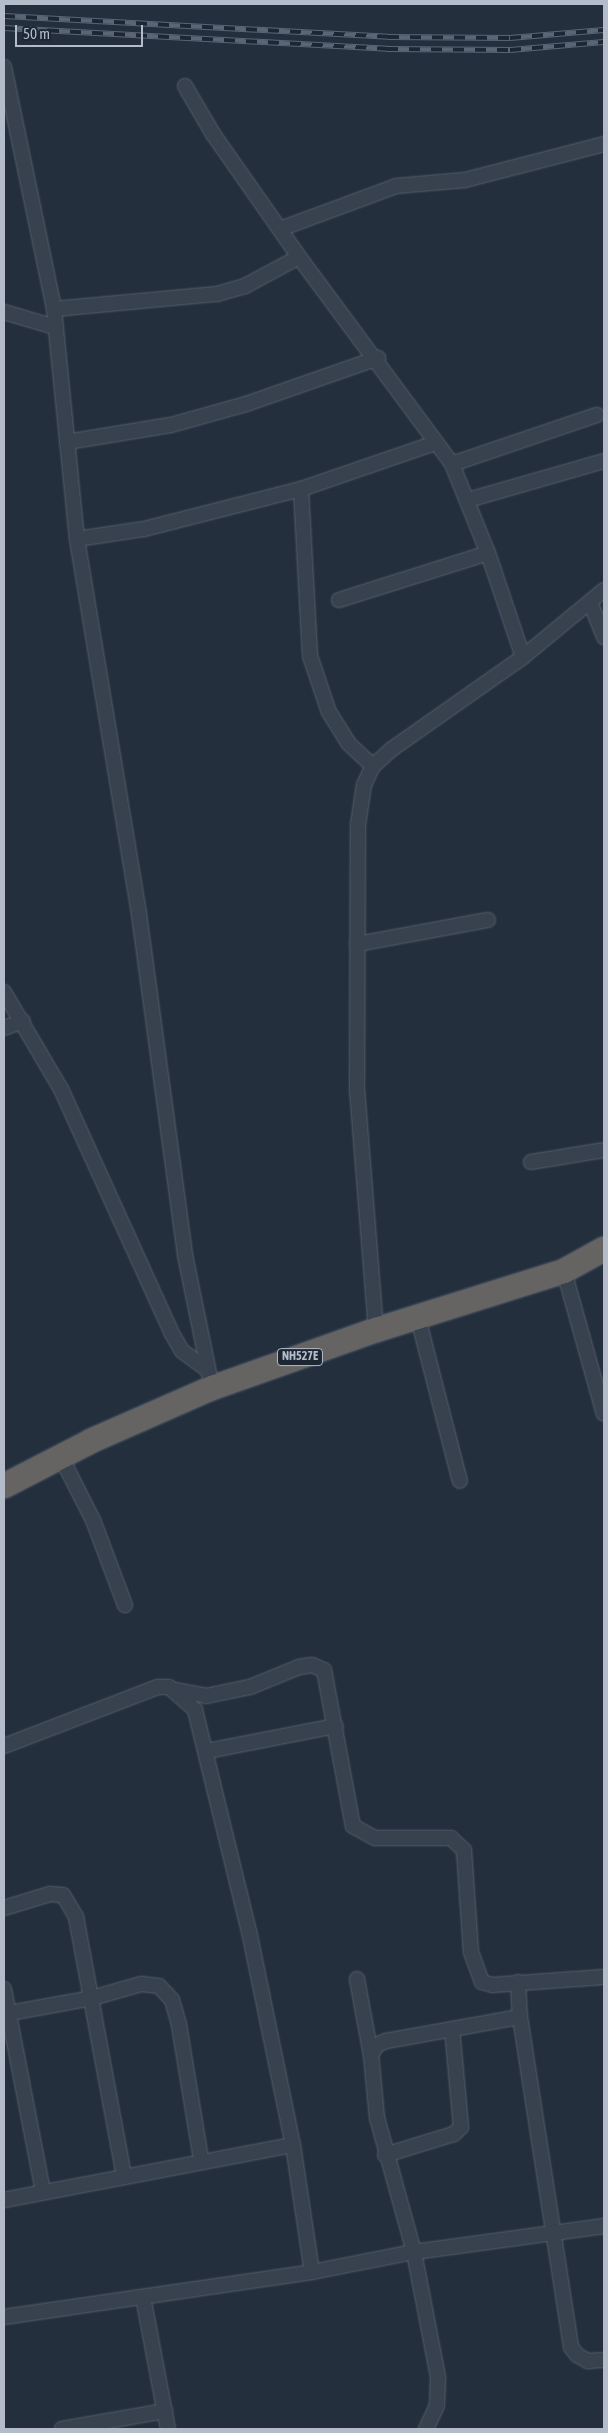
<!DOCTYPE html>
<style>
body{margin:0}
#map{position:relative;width:608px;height:2433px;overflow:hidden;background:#242f3e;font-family:"Asap Condensed",sans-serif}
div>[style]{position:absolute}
.roads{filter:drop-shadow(0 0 1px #565f6c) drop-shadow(0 0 1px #565f6c)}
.minor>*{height:14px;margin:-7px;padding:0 7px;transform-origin:7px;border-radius:7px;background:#38414e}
.trunk>*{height:24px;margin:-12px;padding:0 12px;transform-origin:12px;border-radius:12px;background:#656462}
.rail>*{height:5.5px;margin-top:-2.75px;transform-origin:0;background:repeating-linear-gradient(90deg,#1d2633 0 11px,#5a6575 0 22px);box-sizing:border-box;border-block:1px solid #5a6575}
span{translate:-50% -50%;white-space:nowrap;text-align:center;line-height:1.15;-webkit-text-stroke:4px #1d2633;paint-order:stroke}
.shield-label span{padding:1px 4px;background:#1d2633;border:1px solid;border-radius:4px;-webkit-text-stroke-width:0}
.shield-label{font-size:12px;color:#b4bcc9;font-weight:700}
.frame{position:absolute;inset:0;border:5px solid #b4bcc9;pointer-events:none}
.scale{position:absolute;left:15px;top:25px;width:128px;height:22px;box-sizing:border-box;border:2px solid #b4bcc9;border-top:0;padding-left:6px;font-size:15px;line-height:18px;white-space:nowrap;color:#b4bcc9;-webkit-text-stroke:4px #1d2633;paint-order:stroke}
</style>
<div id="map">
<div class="roads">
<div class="minor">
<div style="left:4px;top:67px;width:247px;rotate:78.3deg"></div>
<div style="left:54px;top:309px;width:231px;rotate:84.3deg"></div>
<div style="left:77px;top:539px;width:380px;rotate:80.6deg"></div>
<div style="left:139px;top:914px;width:344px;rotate:82.3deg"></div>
<div style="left:185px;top:1255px;width:136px;rotate:78.5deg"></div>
<div style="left:185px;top:86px;width:56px;rotate:59.7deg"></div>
<div style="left:213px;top:134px;width:150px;rotate:55deg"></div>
<div style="left:299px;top:257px;width:257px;rotate:53.5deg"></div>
<div style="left:452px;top:464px;width:96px;rotate:68deg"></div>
<div style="left:488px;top:553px;width:110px;rotate:71.4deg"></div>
<div style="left:280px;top:229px;width:124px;rotate:-20.3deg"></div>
<div style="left:396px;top:186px;width:69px;rotate:-5deg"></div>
<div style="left:465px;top:180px;width:144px;rotate:-14.5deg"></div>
<div style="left:54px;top:309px;width:164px;rotate:-5.3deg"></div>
<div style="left:217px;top:294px;width:29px;rotate:-16deg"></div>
<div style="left:245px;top:286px;width:61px;rotate:-28.2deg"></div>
<div style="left:4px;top:312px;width:53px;rotate:16.4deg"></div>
<div style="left:67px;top:442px;width:105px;rotate:-9.3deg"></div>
<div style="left:171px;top:425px;width:78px;rotate:-15.6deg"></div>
<div style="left:246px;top:404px;width:140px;rotate:-19.2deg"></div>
<div style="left:452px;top:464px;width:153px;rotate:-18.7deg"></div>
<div style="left:301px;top:489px;width:167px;rotate:86.9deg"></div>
<div style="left:310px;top:656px;width:59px;rotate:71.3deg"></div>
<div style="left:329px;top:712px;width:36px;rotate:58deg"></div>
<div style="left:348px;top:743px;width:34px;rotate:43deg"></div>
<div style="left:468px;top:500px;width:141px;rotate:-16deg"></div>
<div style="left:77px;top:539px;width:68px;rotate:-8.5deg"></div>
<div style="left:144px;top:529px;width:162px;rotate:-14.3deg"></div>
<div style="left:301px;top:489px;width:142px;rotate:-18.9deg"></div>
<div style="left:339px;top:600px;width:156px;rotate:-17.5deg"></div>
<div style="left:590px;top:602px;width:38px;rotate:68deg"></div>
<div style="left:357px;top:944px;width:133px;rotate:-10.4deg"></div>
<div style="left:4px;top:992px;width:113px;rotate:59.6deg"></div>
<div style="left:61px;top:1089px;width:267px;rotate:65.6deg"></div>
<div style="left:171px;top:1332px;width:22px;rotate:60deg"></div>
<div style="left:182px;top:1351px;width:31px;rotate:36deg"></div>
<div style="left:4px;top:1028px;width:20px;rotate:-20deg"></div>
<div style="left:531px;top:1162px;width:74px;rotate:-9.3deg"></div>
<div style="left:564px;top:1271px;width:148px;rotate:74.4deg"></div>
<div style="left:418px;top:1318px;width:168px;rotate:75.6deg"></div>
<div style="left:376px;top:1330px;width:240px;rotate:-94.5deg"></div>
<div style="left:357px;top:1091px;width:266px;rotate:-89.8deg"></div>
<div style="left:358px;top:825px;width:40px;rotate:-81.5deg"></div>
<div style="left:364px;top:785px;width:21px;rotate:-65deg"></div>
<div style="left:373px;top:766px;width:25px;rotate:-42deg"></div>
<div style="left:392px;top:749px;width:160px;rotate:-35.1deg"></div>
<div style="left:523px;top:657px;width:105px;rotate:-39.6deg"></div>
<div style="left:61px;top:1457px;width:71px;rotate:63.1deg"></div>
<div style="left:93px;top:1520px;width:91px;rotate:69.4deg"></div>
<div style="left:176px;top:1690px;width:31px;rotate:11deg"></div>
<div style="left:206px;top:1696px;width:45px;rotate:-11.6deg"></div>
<div style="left:250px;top:1687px;width:53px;rotate:-22.2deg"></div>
<div style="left:299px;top:1667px;width:13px;rotate:-9deg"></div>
<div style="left:312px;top:1665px;width:13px;rotate:23deg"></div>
<div style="left:324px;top:1670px;width:159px;rotate:79.5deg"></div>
<div style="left:353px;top:1826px;width:25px;rotate:29deg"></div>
<div style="left:375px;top:1838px;width:76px"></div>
<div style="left:451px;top:1838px;width:18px;rotate:43deg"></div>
<div style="left:464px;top:1850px;width:102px;rotate:86.1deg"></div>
<div style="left:471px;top:1952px;width:32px;rotate:70deg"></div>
<div style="left:482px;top:1982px;width:10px;rotate:17deg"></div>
<div style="left:492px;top:1985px;width:112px;rotate:-4.1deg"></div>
<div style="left:4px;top:1746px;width:165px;rotate:-21deg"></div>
<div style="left:158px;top:1687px;width:11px"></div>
<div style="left:169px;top:1687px;width:35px;rotate:41deg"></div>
<div style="left:195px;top:1710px;width:228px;rotate:76.3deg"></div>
<div style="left:249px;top:1931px;width:218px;rotate:78.4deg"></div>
<div style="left:293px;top:2145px;width:128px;rotate:81.5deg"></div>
<div style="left:207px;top:1751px;width:131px;rotate:-11deg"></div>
<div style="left:4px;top:1908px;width:48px;rotate:-16.9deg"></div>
<div style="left:50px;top:1894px;width:13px;rotate:4deg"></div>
<div style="left:63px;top:1895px;width:26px;rotate:59deg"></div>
<div style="left:76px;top:1917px;width:262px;rotate:79.5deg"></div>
<div style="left:357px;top:1979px;width:77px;rotate:79.6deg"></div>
<div style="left:518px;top:1982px;width:35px;rotate:87deg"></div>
<div style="left:520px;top:2017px;width:334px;rotate:81.2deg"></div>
<div style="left:571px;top:2347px;width:10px;rotate:53deg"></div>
<div style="left:577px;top:2355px;width:13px;rotate:29deg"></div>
<div style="left:588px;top:2361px;width:16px;rotate:-4deg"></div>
<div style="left:4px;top:1989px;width:207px;rotate:79.1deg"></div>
<div style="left:4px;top:2014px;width:89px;rotate:-10.3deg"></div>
<div style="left:92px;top:1998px;width:51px;rotate:-15.9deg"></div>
<div style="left:141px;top:1984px;width:18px;rotate:6deg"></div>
<div style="left:159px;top:1986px;width:19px;rotate:47deg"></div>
<div style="left:172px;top:2000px;width:26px;rotate:74deg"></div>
<div style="left:179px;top:2025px;width:137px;rotate:80.7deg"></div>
<div style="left:385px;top:2155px;width:72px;rotate:-16.9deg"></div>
<div style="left:454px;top:2134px;width:10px;rotate:-45deg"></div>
<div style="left:461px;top:2127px;width:98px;rotate:-95.2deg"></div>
<div style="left:4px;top:2200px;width:294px;rotate:-10.8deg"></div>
<div style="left:143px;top:2297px;width:134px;rotate:79.3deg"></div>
<div style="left:4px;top:2317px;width:311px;rotate:-8.3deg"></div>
<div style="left:312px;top:2272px;width:104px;rotate:-11.1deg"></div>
<div style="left:414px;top:2252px;width:192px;rotate:-7.8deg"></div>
<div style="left:62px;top:2429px;width:105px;rotate:-9.9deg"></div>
<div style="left:426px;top:2429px;width:26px;rotate:-65deg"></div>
<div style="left:437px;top:2405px;width:28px;rotate:-88deg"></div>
<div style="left:438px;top:2377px;width:127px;rotate:-100.9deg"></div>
<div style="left:414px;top:2252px;width:139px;rotate:-105.4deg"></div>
<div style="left:377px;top:2118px;width:63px;rotate:-95.4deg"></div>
<div style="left:371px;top:2055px;width:12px;rotate:-59deg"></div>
<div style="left:377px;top:2045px;width:10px;rotate:-24deg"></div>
<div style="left:386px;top:2041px;width:136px;rotate:-10.2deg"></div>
</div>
<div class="trunk">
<div style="left:4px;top:1486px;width:98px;rotate:-27.3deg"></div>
<div style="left:91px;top:1441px;width:132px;rotate:-23.7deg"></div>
<div style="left:212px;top:1388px;width:174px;rotate:-19.5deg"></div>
<div style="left:376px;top:1330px;width:197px;rotate:-17.4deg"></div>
<div style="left:564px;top:1271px;width:46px;rotate:-28.8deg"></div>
</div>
</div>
<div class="rail">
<div style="left:4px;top:16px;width:385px;rotate:3.1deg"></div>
<div style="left:388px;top:37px;width:122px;rotate:0.5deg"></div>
<div style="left:510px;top:38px;width:94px;rotate:-4.9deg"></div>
<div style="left:4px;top:28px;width:384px;rotate:3.1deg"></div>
<div style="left:387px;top:49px;width:123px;rotate:0.5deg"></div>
<div style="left:510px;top:50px;width:94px;rotate:-4.9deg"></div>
</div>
<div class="shield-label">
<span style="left:300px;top:1357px">NH527E</span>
</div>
<div class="frame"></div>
<div class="scale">50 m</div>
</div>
